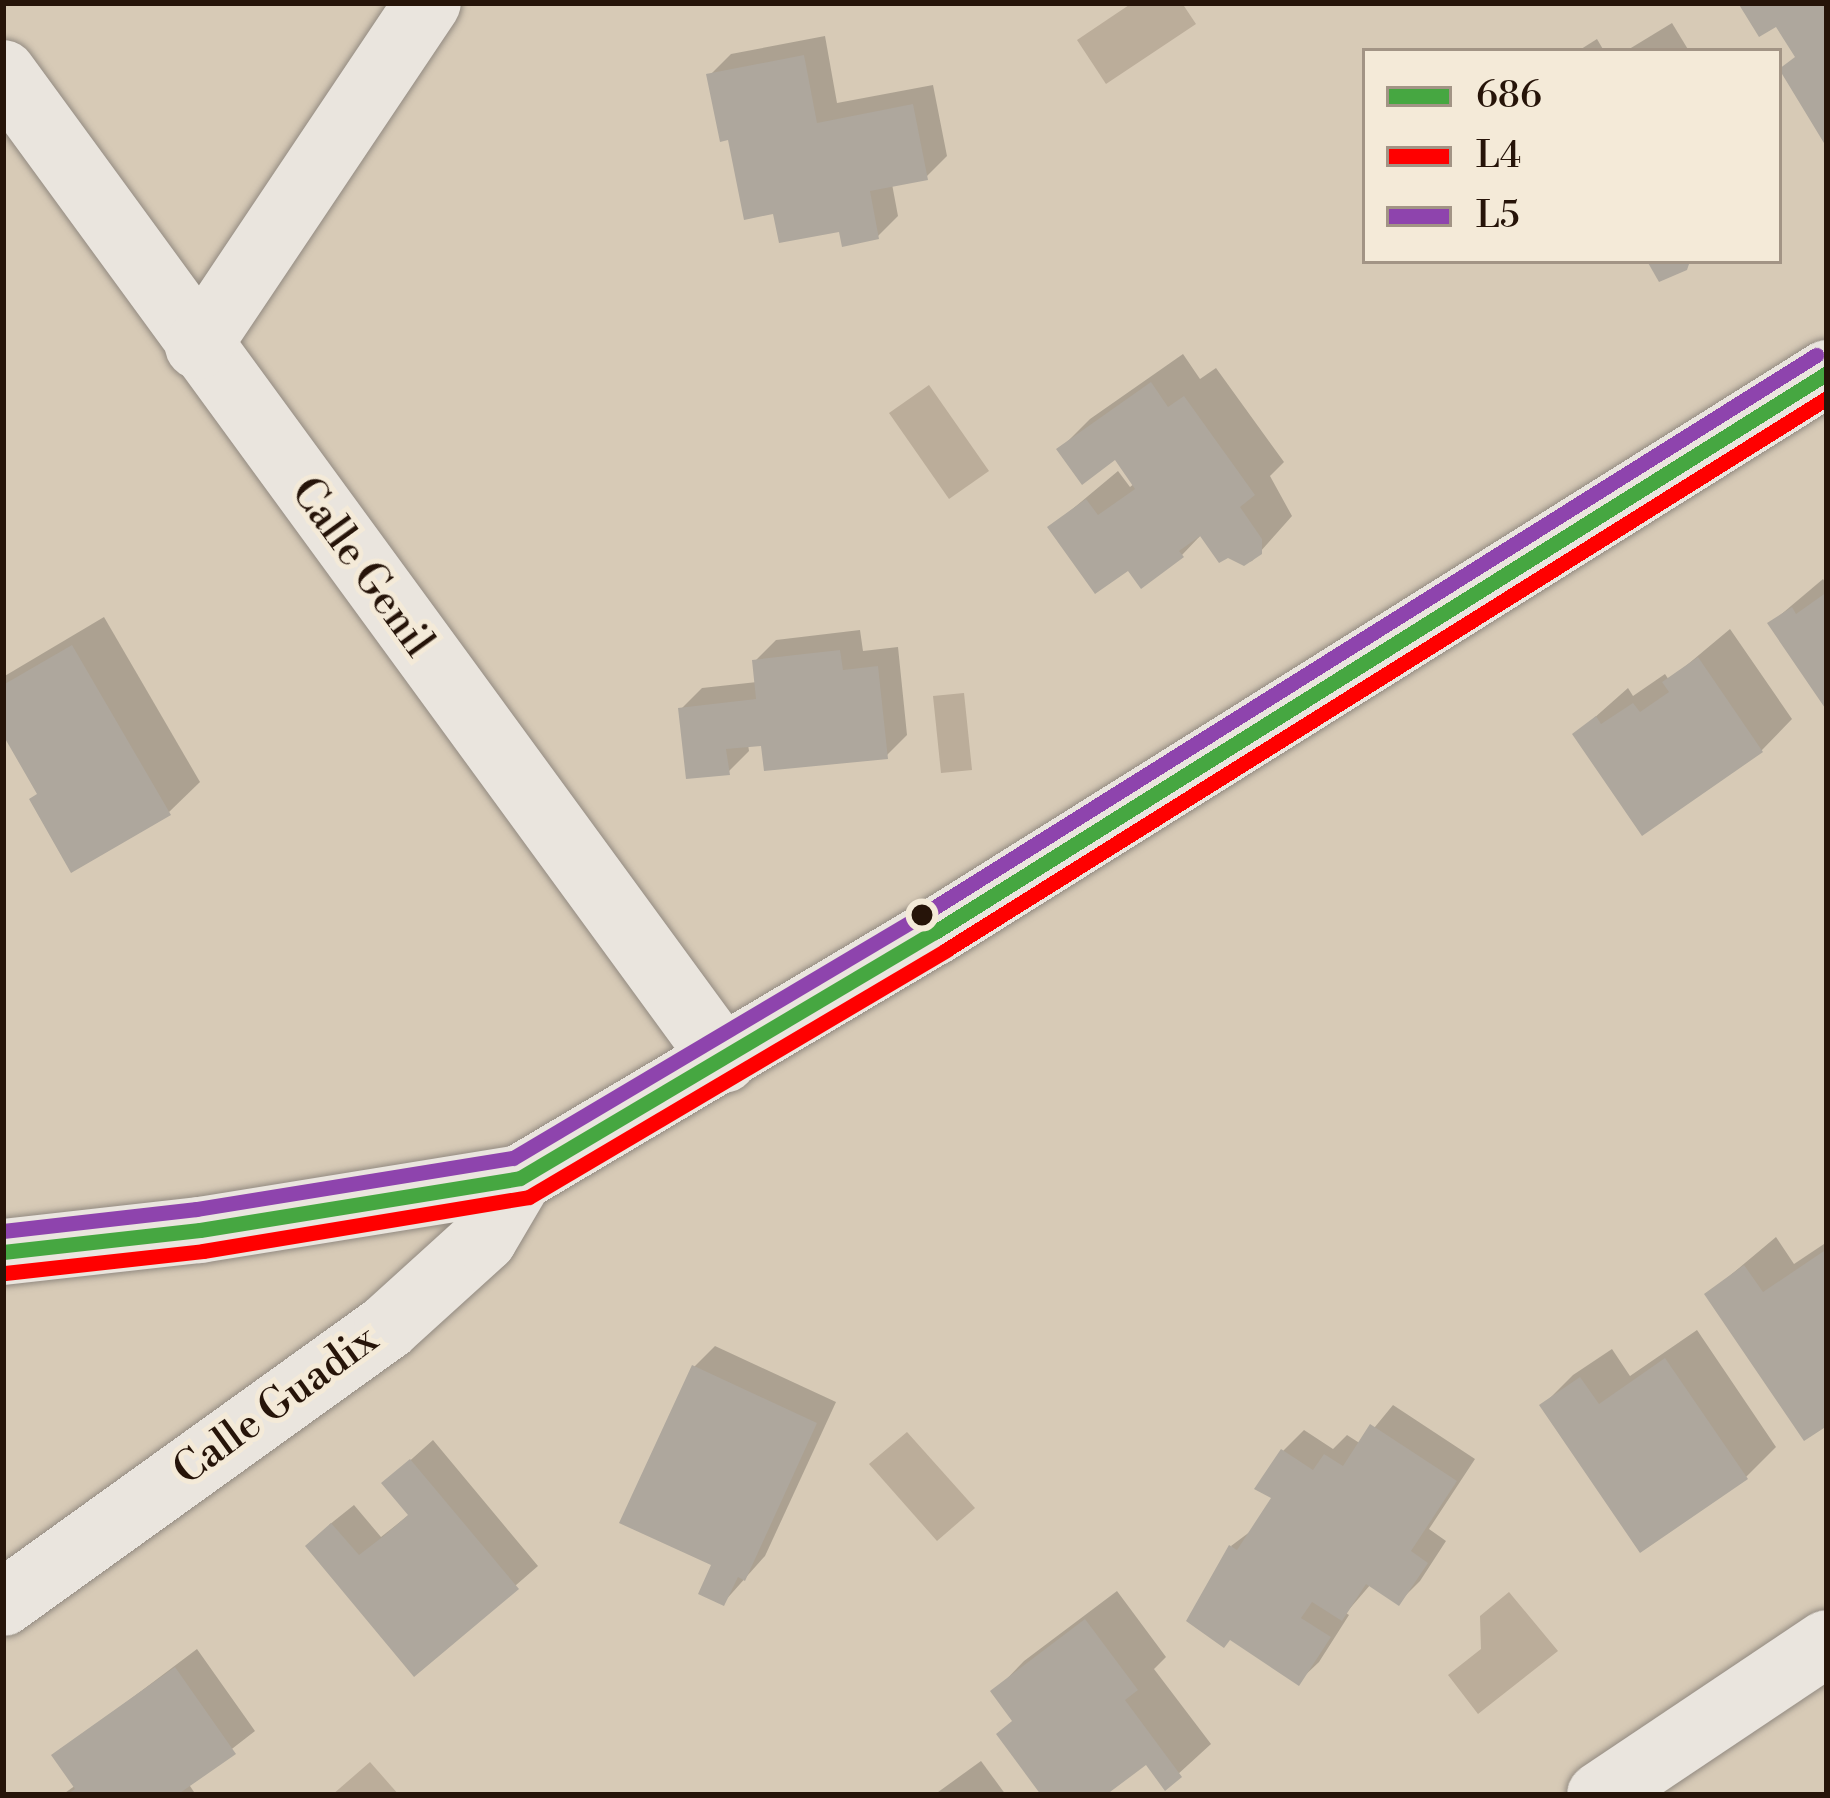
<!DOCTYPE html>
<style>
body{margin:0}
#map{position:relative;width:1830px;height:1798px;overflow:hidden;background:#e4dbcd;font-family:"Libre Bodoni",serif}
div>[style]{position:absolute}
.green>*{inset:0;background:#d7cab6}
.water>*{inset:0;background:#bbad9a}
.shadow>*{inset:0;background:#0003}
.building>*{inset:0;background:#aea79d}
.roads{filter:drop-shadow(0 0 3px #928a81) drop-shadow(0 0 3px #928a81)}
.minor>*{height:66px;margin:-33px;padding:0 33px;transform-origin:33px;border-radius:33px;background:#eae5de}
.bus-1>*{height:15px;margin:-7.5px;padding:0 7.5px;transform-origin:7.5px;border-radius:7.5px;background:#46a741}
.bus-2>*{height:15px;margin:-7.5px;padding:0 7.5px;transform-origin:7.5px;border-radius:7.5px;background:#f00}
.bus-3>*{height:15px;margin:-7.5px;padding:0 7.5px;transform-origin:7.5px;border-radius:7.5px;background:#8e44ad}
.dots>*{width:33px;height:33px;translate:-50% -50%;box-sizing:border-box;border:6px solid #f4ead8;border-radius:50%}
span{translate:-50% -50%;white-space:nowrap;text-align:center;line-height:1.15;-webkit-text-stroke:10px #f4ead8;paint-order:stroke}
.street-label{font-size:42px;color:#261409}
.frame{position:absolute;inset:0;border:6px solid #261409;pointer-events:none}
.legend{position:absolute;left:1362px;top:48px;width:420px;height:216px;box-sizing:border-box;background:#f4ead8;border:3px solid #a29485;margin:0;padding:15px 21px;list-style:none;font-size:36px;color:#261409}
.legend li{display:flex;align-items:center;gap:24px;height:60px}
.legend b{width:60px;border:3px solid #a29485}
</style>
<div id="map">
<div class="green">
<div style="clip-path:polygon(evenodd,3px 3px,1827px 3px,1827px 1795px,3px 1795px,3px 3px,1365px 51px,1779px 51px,1779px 261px,1365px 261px,1365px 51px)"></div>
</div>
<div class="water">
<div style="clip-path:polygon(1132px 3px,1182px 3px,1196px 24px,1106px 84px,1077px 40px)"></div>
<div style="clip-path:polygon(929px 385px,989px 471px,949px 499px,889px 413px)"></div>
<div style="clip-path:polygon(964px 693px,972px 770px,941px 773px,933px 696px)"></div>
<div style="clip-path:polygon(907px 1432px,975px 1508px,937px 1541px,869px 1464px)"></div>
<div style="clip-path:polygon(1509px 1592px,1558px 1651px,1478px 1714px,1448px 1675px,1481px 1649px,1480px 1616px)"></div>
<div style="clip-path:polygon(370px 1762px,399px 1795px,332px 1795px)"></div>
</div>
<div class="shadow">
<div style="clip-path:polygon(1672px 23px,1689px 51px,1626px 51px)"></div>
<div style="clip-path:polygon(825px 36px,837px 103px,933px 85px,947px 156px,926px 177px,892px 184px,898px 216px,877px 237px,775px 210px,730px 137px,710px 75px,731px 54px)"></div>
<div style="clip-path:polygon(1597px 39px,1604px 51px,1578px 51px)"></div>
<div style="clip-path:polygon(1183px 354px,1200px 379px,1216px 368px,1284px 462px,1270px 476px,1292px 516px,1252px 561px,1245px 563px,1202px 534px,1182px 555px,1051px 527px,1118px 471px,1130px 487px,1135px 483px,1116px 456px,1060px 449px,1090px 419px)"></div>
<div style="clip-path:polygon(1823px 579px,1827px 585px,1827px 706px,1771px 623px)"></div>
<div style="clip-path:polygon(104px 617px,200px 782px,169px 812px,40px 793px,3px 730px,3px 677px)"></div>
<div style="clip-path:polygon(1730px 629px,1792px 719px,1762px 750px,1642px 831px,1576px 734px,1628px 688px,1633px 696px,1665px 674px,1669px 680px)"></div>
<div style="clip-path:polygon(860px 630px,863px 651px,898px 647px,907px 735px,886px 756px,748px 744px,749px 751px,728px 772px,681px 709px,702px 688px,757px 682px,755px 661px,776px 640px)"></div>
<div style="clip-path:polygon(1776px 1237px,1794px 1264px,1827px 1242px,1827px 1422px,1708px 1294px)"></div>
<div style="clip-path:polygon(1697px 1330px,1776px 1447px,1746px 1477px,1543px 1405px,1573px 1375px,1612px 1349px,1630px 1376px)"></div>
<div style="clip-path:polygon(715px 1346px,836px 1402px,765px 1556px,724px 1602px,694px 1367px)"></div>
<div style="clip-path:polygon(1393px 1405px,1475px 1459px,1429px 1529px,1446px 1541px,1420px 1581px,1399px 1602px,1371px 1584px,1346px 1613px,1349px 1615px,1319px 1662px,1298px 1682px,1231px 1546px,1255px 1528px,1275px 1497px,1283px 1451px,1304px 1430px,1333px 1449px,1347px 1435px,1361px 1444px)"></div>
<div style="clip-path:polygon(433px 1440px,538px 1566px,414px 1673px,329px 1525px,354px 1505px,381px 1537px,410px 1514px,385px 1483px)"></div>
<div style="clip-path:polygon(1117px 1591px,1166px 1657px,1154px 1669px,1211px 1744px,1165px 1786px,1147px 1761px,1101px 1795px,1045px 1795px,1014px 1720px,994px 1692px,1024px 1661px)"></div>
<div style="clip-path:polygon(197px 1649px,255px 1731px,188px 1783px,196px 1795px,62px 1795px,76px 1785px,55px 1756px)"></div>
<div style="clip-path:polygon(981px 1761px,1006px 1795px,934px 1795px)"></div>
</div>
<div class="building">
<div style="clip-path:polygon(1738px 3px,1827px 3px,1827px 148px,1779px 69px,1795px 57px,1776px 27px,1759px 37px)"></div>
<div style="clip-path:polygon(804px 55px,817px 123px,913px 104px,928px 180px,870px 191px,879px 239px,842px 247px,839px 232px,779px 243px,773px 214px,744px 220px,728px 140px,720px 142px,706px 74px)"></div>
<div style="clip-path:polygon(1647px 261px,1690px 261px,1687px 270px,1659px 282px)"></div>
<div style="clip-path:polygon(1151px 382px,1168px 407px,1184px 396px,1255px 495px,1240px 507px,1262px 539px,1262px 554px,1244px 566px,1228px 558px,1219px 563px,1200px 536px,1179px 551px,1184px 557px,1141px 589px,1128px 571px,1095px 594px,1047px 527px,1086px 499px,1098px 515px,1135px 489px,1115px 460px,1082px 485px,1056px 449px)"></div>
<div style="clip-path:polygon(1827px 592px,1827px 711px,1767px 623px,1792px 607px,1796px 614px)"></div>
<div style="clip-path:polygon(72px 645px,171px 815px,71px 873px,29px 799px,37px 794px,3px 735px,3px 685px)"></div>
<div style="clip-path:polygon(840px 650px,843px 670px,878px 666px,888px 759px,764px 771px,761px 746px,726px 749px,730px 775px,686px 779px,678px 708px,756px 699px,752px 660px)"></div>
<div style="clip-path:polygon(1698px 657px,1763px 752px,1642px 836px,1572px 734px,1596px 716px,1601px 724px,1633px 703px,1640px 712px,1669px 692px,1662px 682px)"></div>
<div style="clip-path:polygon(1827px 1249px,1827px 1426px,1804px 1441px,1704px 1294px,1744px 1265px,1763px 1292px)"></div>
<div style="clip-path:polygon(1665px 1358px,1748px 1479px,1640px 1553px,1539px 1405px,1580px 1377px,1599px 1404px)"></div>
<div style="clip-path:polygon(692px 1365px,817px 1423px,745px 1581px,738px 1577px,724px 1606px,698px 1594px,711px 1565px,619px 1523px)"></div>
<div style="clip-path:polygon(1370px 1424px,1457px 1481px,1411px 1551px,1428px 1563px,1399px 1606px,1366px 1584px,1342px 1621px,1312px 1602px,1301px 1618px,1331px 1637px,1299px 1686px,1230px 1640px,1224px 1648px,1186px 1621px,1229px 1545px,1237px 1550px,1271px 1498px,1254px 1489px,1281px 1449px,1313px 1470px,1324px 1454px,1343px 1466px)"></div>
<div style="clip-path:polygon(410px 1459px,519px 1589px,414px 1677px,305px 1546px,331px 1523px,359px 1555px,385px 1535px,408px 1515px,381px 1483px)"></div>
<div style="clip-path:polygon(1085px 1619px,1138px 1690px,1125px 1700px,1182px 1777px,1165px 1791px,1146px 1765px,1106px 1795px,1041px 1795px,996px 1734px,1012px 1721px,990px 1691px)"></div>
<div style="clip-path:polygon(175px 1667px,236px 1754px,177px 1795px,66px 1795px,75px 1789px,51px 1755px)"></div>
</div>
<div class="roads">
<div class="minor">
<div style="left:3px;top:73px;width:1222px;rotate:53.85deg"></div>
<div style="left:198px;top:346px;width:413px;rotate:-56.2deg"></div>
<div style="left:3px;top:1252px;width:198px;rotate:-6.4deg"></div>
<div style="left:200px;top:1230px;width:324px;rotate:-9.2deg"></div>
<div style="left:520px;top:1178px;width:482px;rotate:-30.7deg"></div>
<div style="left:935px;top:932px;width:1053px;rotate:-32.07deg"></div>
<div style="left:3px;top:1603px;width:473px;rotate:-35.7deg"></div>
<div style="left:387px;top:1327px;width:131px;rotate:-42.2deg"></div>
<div style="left:484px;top:1239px;width:71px;rotate:-59.5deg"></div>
<div style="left:1600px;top:1795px;width:273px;rotate:-33.8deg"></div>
</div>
</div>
<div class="bus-1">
<div style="left:3px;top:1252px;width:198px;rotate:-6.4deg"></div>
<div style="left:200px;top:1230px;width:324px;rotate:-9.2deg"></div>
<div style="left:520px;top:1178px;width:482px;rotate:-30.7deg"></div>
<div style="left:935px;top:932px;width:1053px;rotate:-32.07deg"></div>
</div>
<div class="bus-2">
<div style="left:5px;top:1273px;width:199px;rotate:-6.3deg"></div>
<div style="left:203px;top:1251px;width:330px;rotate:-9.4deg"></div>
<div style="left:529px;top:1197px;width:485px;rotate:-30.6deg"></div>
<div style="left:946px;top:950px;width:1040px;rotate:-32.07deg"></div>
</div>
<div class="bus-3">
<div style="left:3px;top:1231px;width:195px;rotate:-6.5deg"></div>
<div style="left:197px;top:1209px;width:320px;rotate:-9.2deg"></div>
<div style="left:513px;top:1158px;width:478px;rotate:-30.7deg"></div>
<div style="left:924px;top:914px;width:1053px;rotate:-32.07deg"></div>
</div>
<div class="dots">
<div style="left:922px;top:915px;background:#261409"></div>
</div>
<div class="street-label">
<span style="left:361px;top:568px;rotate:54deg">Calle Genil</span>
<span style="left:276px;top:1406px;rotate:-36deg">Calle Guadix</span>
</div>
<div class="frame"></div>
<ul class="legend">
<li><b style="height:15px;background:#46a741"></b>686</li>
<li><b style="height:15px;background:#f00"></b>L4</li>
<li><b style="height:15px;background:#8e44ad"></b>L5</li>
</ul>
</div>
